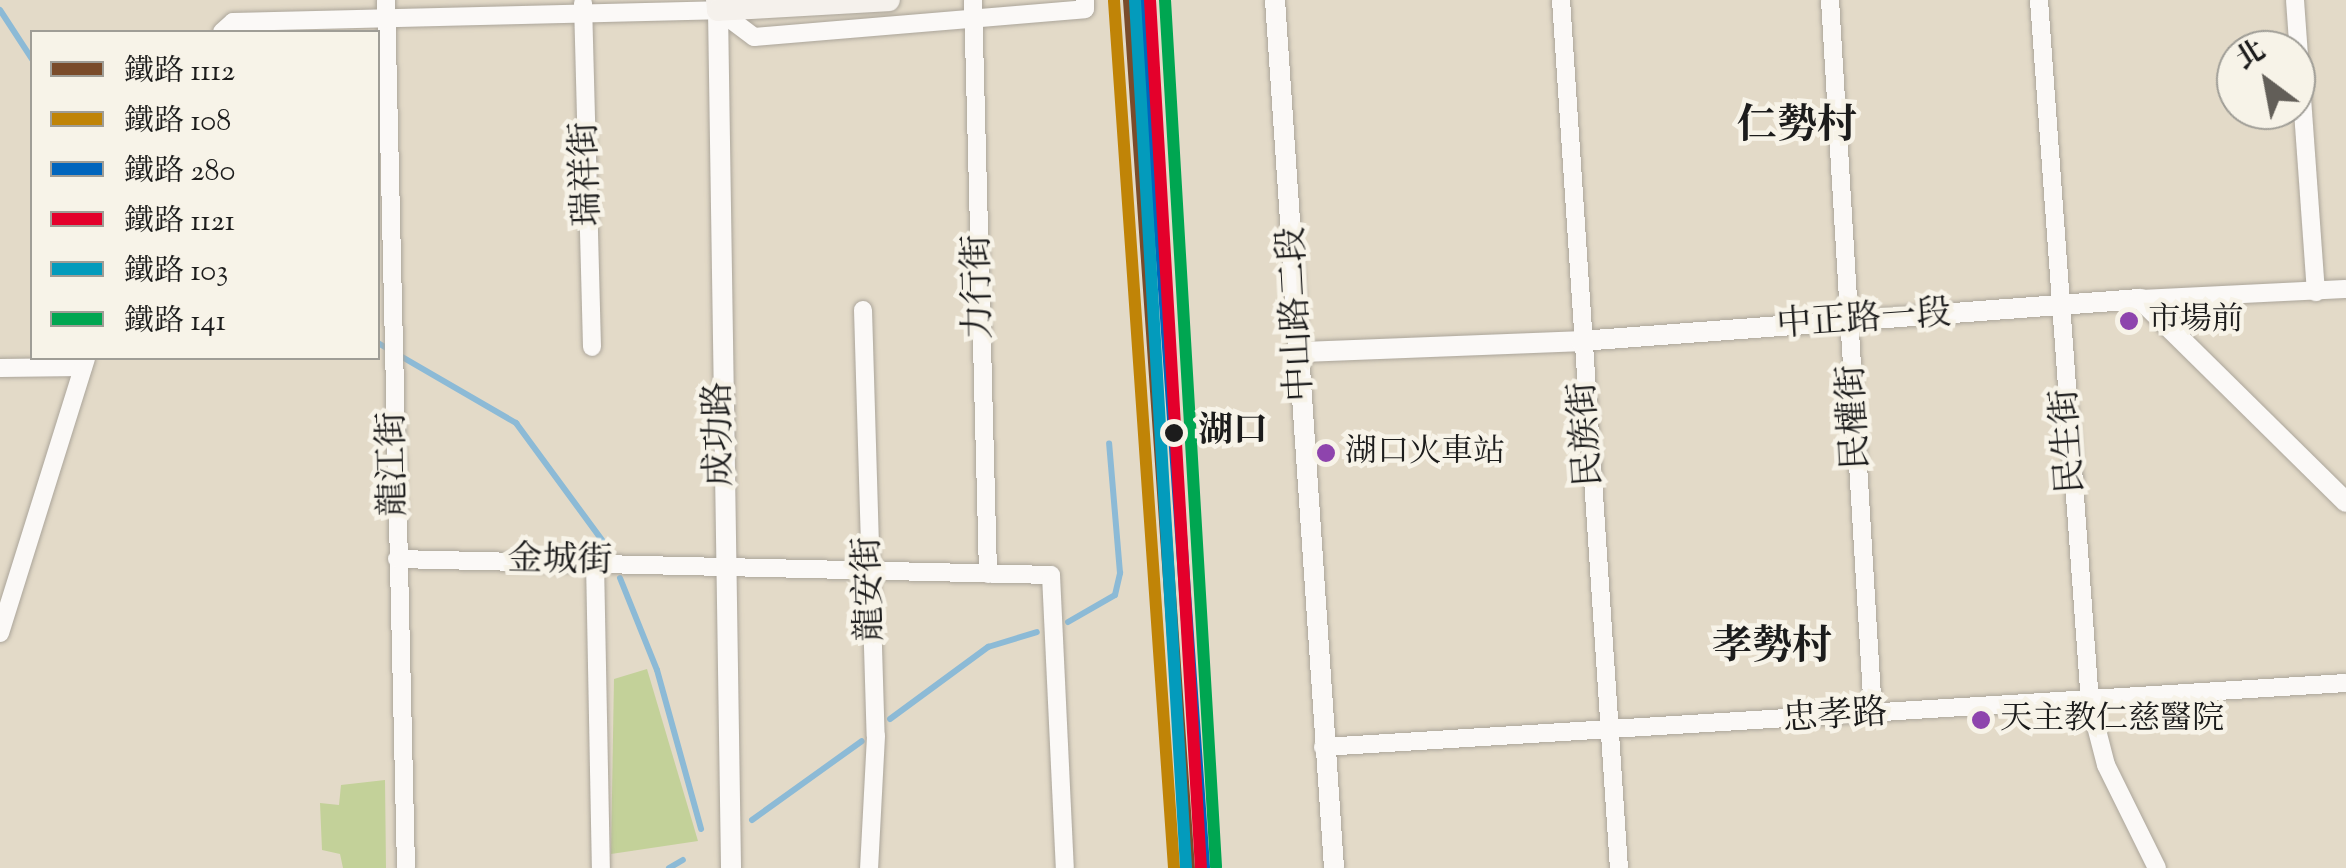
<!DOCTYPE html>
<meta charset="utf-8">
<style>
body{margin:0}
#map{position:relative;width:2346px;height:868px;overflow:hidden;background:#e3dac8;font-family:"Sorts Mill Goudy","Noto Serif TC",serif}
div>[style]{position:absolute}
.green>*{inset:0;background:#c3d199}
.stream>*{height:6px;margin:-3px;padding:0 3px;transform-origin:3px;border-radius:3px;background:#8cbad6}
.roads{filter:drop-shadow(0 0 2px #aba59a) drop-shadow(0 0 2px #aba59a)}
.minor>*{height:18px;margin:-9px;padding:0 9px;transform-origin:9px;border-radius:9px;background:#fbf9f7}
.tertiary>*{height:20px;margin:-10px;padding:0 10px;transform-origin:10px;border-radius:10px;background:#fbf9f7}
.secondary>*{height:22px;margin:-11px;padding:0 11px;transform-origin:11px;border-radius:11px;background:#f5f1ec}
.rail-1>*{height:12px;margin:-6px;padding:0 6px;transform-origin:6px;border-radius:6px;background:#7a4b2a}
.rail-2>*{height:12px;margin:-6px;padding:0 6px;transform-origin:6px;border-radius:6px;background:#c08407}
.rail-3>*{height:12px;margin:-6px;padding:0 6px;transform-origin:6px;border-radius:6px;background:#0065bd}
.rail-4>*{height:12px;margin:-6px;padding:0 6px;transform-origin:6px;border-radius:6px;background:#e4002b}
.rail-5>*{height:12px;margin:-6px;padding:0 6px;transform-origin:6px;border-radius:6px;background:#039bbc}
.rail-6>*{height:12px;margin:-6px;padding:0 6px;transform-origin:6px;border-radius:6px;background:#00a651}
.dots>*{width:28px;height:28px;translate:-50% -50%;box-sizing:border-box;border:5px solid #f7f3e8;border-radius:50%}
span{translate:-50% -50%;white-space:nowrap;text-align:center;line-height:1.15;-webkit-text-stroke:9px #f7f3e8;paint-order:stroke}
.bus-label{font-size:32px;color:#1c1c1c}
.left{translate:0 -50%;text-align:left}
.street-label{font-size:35px;color:#1c1c1c}
.stop-label{font-size:35px;color:#1c1c1c;font-weight:700}
.quarter-label{font-size:40px;color:#1c1c1c;font-weight:700}
.legend{position:absolute;left:30px;top:30px;width:350px;height:330px;box-sizing:border-box;background:#f7f3e8;border:2px solid #9f9d96;margin:0;padding:12px 18px;list-style:none;font-size:30px;color:#1c1c1c}
.legend li{display:flex;align-items:center;gap:20px;height:50px}
.legend b{width:50px;border:2px solid #9f9d96}
.north{position:absolute;left:2216px;top:30px;width:100px;height:100px;box-sizing:border-box;background:#f7f3e8;border:2px solid #9f9d96;border-radius:50%;rotate:328deg;font-size:28px;font-weight:700;line-height:40px;text-align:center;color:#1c1c1c}
.north::after{content:'';display:block;margin:auto;width:35px;height:45px;background:#625e58;clip-path:polygon(50% 0,100% 100%,50% 72%,0 100%)}
</style>
<div id="map">
<div class="green">
<div style="clip-path:polygon(647px 669px,698px 841px,611px 854px,614px 679px)"></div>
<div style="clip-path:polygon(385px 780px,386px 868px,343px 868px,340px 854px,322px 850px,320px 803px,339px 805px,341px 785px)"></div>
</div>
<div class="stream">
<div style="left:0;top:10px;width:59px;rotate:56.9deg"></div>
<div style="left:378px;top:343px;width:160px;rotate:30.1deg"></div>
<div style="left:516px;top:423px;width:154px;rotate:53.7deg"></div>
<div style="left:620px;top:578px;width:99px;rotate:68.1deg"></div>
<div style="left:657px;top:670px;width:165px;rotate:74.5deg"></div>
<div style="left:1068px;top:622px;width:54px;rotate:-29.9deg"></div>
<div style="left:1115px;top:595px;width:23px;rotate:-77deg"></div>
<div style="left:1120px;top:573px;width:130px;rotate:-94.8deg"></div>
<div style="left:890px;top:719px;width:122px;rotate:-36.3deg"></div>
<div style="left:988px;top:647px;width:51px;rotate:-17deg"></div>
<div style="left:752px;top:820px;width:135px;rotate:-35.7deg"></div>
<div style="left:669px;top:868px;width:16px;rotate:-30deg"></div>
</div>
<div class="roads">
<div class="minor">
<div style="left:386px;top:0;width:868px;rotate:88.68deg"></div>
<div style="left:973px;top:0;width:574px;rotate:88.5deg"></div>
<div style="left:1561px;top:0;width:870px;rotate:86.18deg"></div>
<div style="left:1830px;top:0;width:715px;rotate:86.55deg"></div>
<div style="left:2039px;top:0;width:705px;rotate:85.85deg"></div>
<div style="left:2090px;top:703px;width:64px;rotate:75.5deg"></div>
<div style="left:2106px;top:765px;width:115px;rotate:63.7deg"></div>
<div style="left:2295px;top:0;width:293px;rotate:85.9deg"></div>
<div style="left:583px;top:3px;width:344px;rotate:88.5deg"></div>
<div style="left:718px;top:10px;width:45px;rotate:36.9deg"></div>
<div style="left:754px;top:37px;width:332px;rotate:-4.8deg"></div>
<div style="left:1085px;top:9px;width:9px;rotate:-90deg"></div>
<div style="left:222px;top:32px;width:15px;rotate:-42deg"></div>
<div style="left:233px;top:22px;width:485px;rotate:-1.4deg"></div>
<div style="left:2140px;top:299px;width:206px;rotate:-2.8deg"></div>
<div style="left:863px;top:310px;width:426px;rotate:88.3deg"></div>
<div style="left:876px;top:736px;width:132px;rotate:93deg"></div>
<div style="left:0;top:368px;width:83px;rotate:-0.7deg"></div>
<div style="left:397px;top:559px;width:654px;rotate:1.4deg"></div>
<div style="left:1051px;top:575px;width:293px;rotate:87.3deg"></div>
<div style="left:595px;top:562px;width:306px;rotate:88.9deg"></div>
<div style="left:0;top:633px;width:288px;rotate:-72.6deg"></div>
<div style="left:1323px;top:747px;width:1025px;rotate:-3.58deg"></div>
</div>
<div class="tertiary">
<div style="left:1275px;top:0;width:870px;rotate:86.11deg"></div>
<div style="left:718px;top:10px;width:858px;rotate:89.13deg"></div>
<div style="left:1300px;top:352px;width:281px;rotate:-2.2deg"></div>
<div style="left:1581px;top:341px;width:561px;rotate:-4.3deg"></div>
<div style="left:2140px;top:299px;width:289px;rotate:44.6deg"></div>
</div>
<div class="secondary">
<div style="left:717px;top:0;width:10px;rotate:84deg"></div>
<div style="left:718px;top:10px;width:171px;rotate:-3.3deg"></div>
</div>
</div>
<div class="rail-1">
<div style="left:1129px;top:0;width:870px;rotate:86.05deg"></div>
</div>
<div class="rail-2">
<div style="left:1114px;top:1px;width:869px;rotate:86.04deg"></div>
</div>
<div class="rail-3">
<div style="left:1144px;top:0;width:869px;rotate:86.04deg"></div>
</div>
<div class="rail-4">
<div style="left:1150px;top:0;width:869px;rotate:86.64deg"></div>
</div>
<div class="rail-5">
<div style="left:1135px;top:1px;width:868px;rotate:86.63deg"></div>
</div>
<div class="rail-6">
<div style="left:1165px;top:0;width:868px;rotate:86.63deg"></div>
</div>
<div class="dots">
<div style="left:2129px;top:321px;background:#8e44ad"></div>
<div style="left:1174px;top:433px;background:#1c1c1c"></div>
<div style="left:1326px;top:453px;background:#8e44ad"></div>
<div style="left:1981px;top:720px;background:#8e44ad"></div>
</div>
<div class="bus-label">
<span class="left" style="left:2148px;top:321px">市場前</span>
<span class="left" style="left:1345px;top:453px">湖口火車站</span>
<span class="left" style="left:2000px;top:720px">天主教仁慈醫院</span>
</div>
<div class="street-label">
<span style="left:588px;top:174px;rotate:-92deg">瑞祥街</span>
<span style="left:980px;top:287px;rotate:-91deg">力行街</span>
<span style="left:1298px;top:314px;rotate:-93deg">中山路二段</span>
<span style="left:1864px;top:321px;rotate:-4deg">中正路一段</span>
<span style="left:1856px;top:417px;rotate:-93deg">民權街</span>
<span style="left:721px;top:434px;rotate:-91deg">成功路</span>
<span style="left:1588px;top:434px;rotate:-94deg">民族街</span>
<span style="left:2070px;top:441px;rotate:-94deg">民生街</span>
<span style="left:395px;top:464px;rotate:-91deg">龍江街</span>
<span style="left:560px;top:562px;rotate:1deg">金城街</span>
<span style="left:871px;top:589px;rotate:-92deg">龍安街</span>
<span style="left:1835px;top:718px;rotate:-4deg">忠孝路</span>
</div>
<div class="stop-label">
<span class="left" style="left:1198px;top:433px">湖口</span>
</div>
<div class="quarter-label">
<span style="left:1797px;top:128px">仁勢村</span>
<span style="left:1772px;top:649px">孝勢村</span>
</div>
<ul class="legend">
<li><b style="height:12px;background:#7a4b2a"></b>鐵路 1112</li>
<li><b style="height:12px;background:#c08407"></b>鐵路 108</li>
<li><b style="height:12px;background:#0065bd"></b>鐵路 280</li>
<li><b style="height:12px;background:#e4002b"></b>鐵路 1121</li>
<li><b style="height:12px;background:#039bbc"></b>鐵路 103</li>
<li><b style="height:12px;background:#00a651"></b>鐵路 141</li>
</ul>
<div class="north">北</div>
</div>
